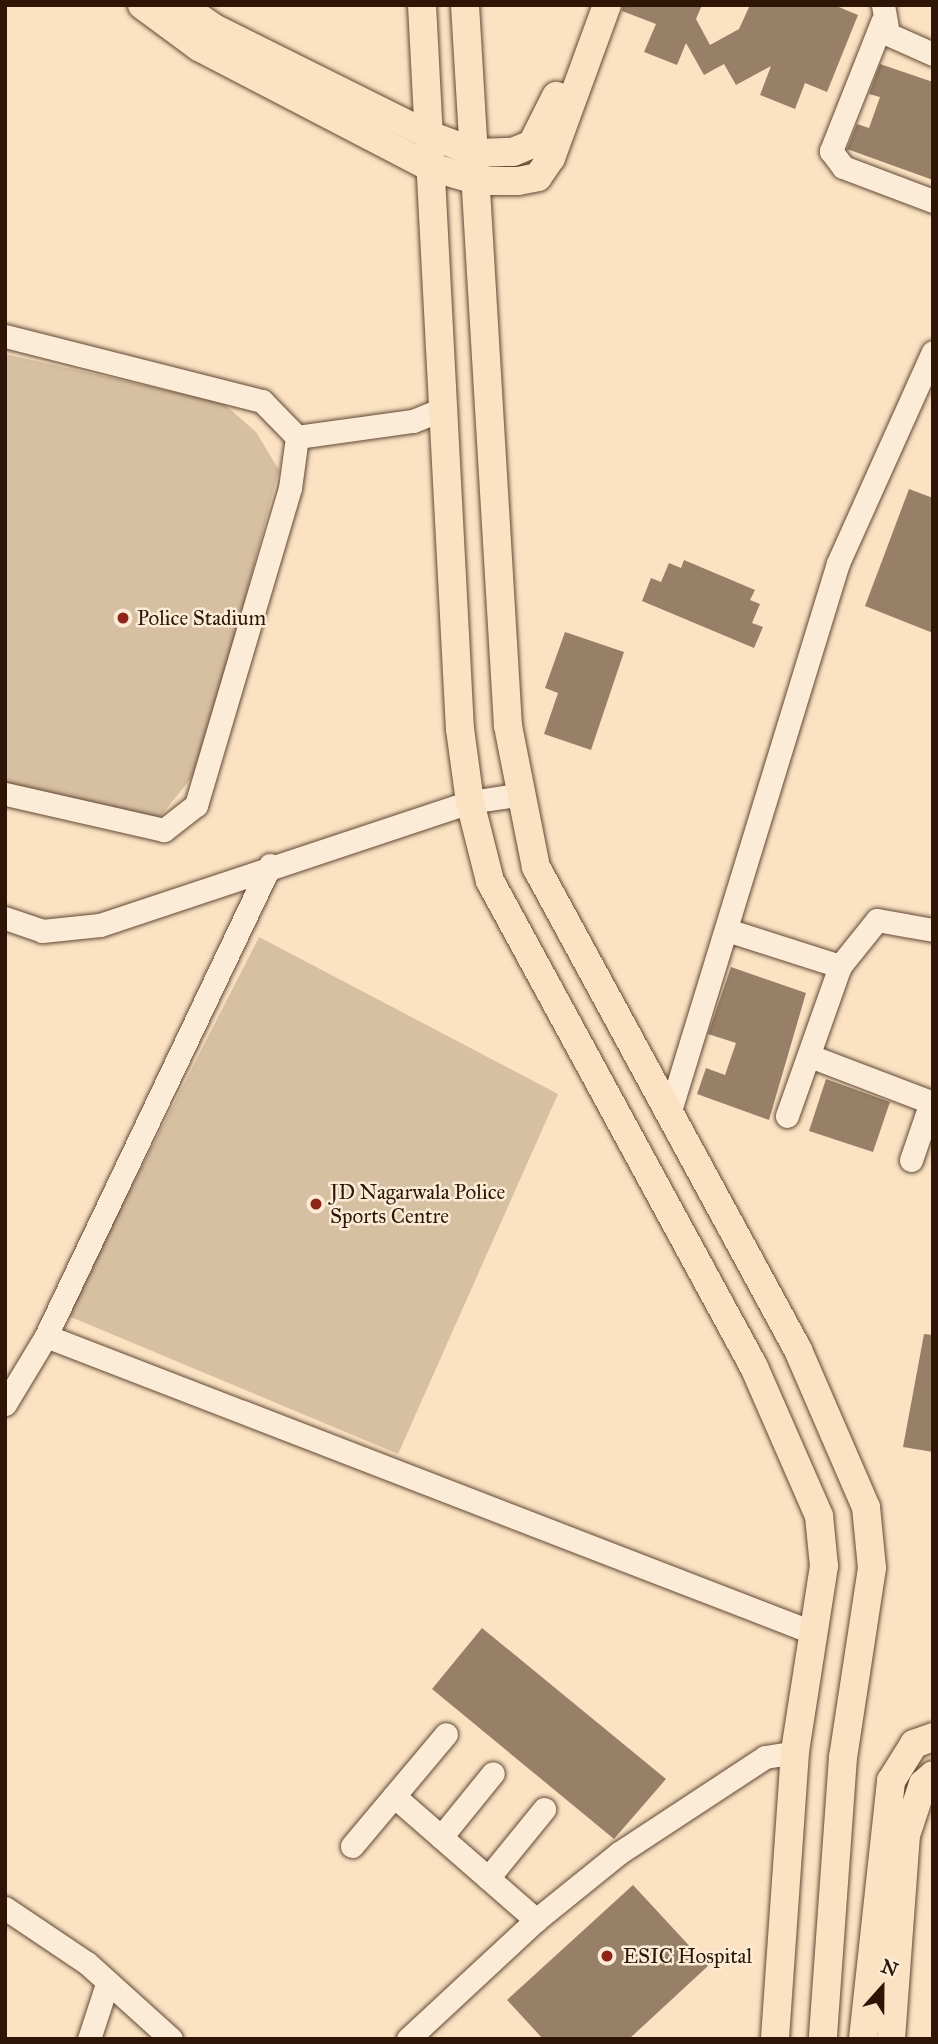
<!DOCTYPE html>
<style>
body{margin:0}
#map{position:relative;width:938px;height:2044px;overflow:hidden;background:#fae2c2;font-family:"IM FELL Great Primer",serif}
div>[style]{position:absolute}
.green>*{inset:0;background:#d7bfa2}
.building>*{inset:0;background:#988068}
.roads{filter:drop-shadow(0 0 2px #614835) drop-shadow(0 0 2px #614835)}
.minor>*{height:23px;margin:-11.5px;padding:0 11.5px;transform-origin:11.5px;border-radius:11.5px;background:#fcecd7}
.major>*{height:28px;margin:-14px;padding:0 14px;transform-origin:14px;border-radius:14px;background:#fae2c2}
.dots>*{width:19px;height:19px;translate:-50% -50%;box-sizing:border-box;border:4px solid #fcecd7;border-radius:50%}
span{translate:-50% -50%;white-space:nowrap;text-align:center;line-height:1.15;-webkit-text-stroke:5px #fcecd7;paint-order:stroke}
.poi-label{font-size:21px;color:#2e1506}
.left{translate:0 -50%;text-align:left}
.frame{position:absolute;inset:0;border:7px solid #2e1506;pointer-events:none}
.north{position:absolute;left:847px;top:1953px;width:70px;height:70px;-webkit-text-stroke:5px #fcecd7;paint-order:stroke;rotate:21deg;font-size:19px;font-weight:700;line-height:28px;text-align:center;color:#2e1506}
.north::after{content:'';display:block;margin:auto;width:24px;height:32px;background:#2e1506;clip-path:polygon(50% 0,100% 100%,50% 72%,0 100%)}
</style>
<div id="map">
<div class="green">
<div style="clip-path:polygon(5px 354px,223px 403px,256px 432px,279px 470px,201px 766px,154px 824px,5px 789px)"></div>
<div style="clip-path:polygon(259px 937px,558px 1094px,398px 1454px,66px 1315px)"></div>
</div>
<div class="building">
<div style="clip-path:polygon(623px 5px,702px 5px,696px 19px,710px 45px,739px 29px,750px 5px,834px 5px,858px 15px,827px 92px,805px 83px,795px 109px,760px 95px,771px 66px,736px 85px,724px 64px,704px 75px,686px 43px,677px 65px,644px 52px,656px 24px,622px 11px)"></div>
<div style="clip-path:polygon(880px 64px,933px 82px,933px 180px,847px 149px,857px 124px,869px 128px,880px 97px,869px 94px)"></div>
<div style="clip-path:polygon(909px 489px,933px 498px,933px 633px,865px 606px)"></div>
<div style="clip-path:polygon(684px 560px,755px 590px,750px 600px,760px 604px,752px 623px,763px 627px,754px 648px,642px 601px,651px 578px,661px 582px,669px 563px,681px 568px)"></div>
<div style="clip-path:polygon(565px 632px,624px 652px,591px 750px,544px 734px,558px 693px,545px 688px)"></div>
<div style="clip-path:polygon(731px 967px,806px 993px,769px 1120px,697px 1094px,706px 1068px,725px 1075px,736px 1043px,708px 1034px)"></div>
<div style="clip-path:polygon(826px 1079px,890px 1102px,873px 1152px,809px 1131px)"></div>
<div style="clip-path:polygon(924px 1334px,933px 1335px,933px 1452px,903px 1447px)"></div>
<div style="clip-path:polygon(482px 1628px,666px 1779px,614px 1839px,432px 1689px)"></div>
<div style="clip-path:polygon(633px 1885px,708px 1966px,629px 2039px,543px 2039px,507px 2000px)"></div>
</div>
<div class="roads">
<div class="minor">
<div style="left:883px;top:5px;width:29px;rotate:80deg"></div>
<div style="left:888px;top:34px;width:49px;rotate:24deg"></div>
<div style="left:882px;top:22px;width:139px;rotate:111.6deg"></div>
<div style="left:831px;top:151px;width:20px;rotate:53deg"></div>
<div style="left:843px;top:167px;width:96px;rotate:20.7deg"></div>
<div style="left:5px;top:336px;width:265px;rotate:14.2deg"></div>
<div style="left:262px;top:401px;width:50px;rotate:45.8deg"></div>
<div style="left:297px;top:437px;width:51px;rotate:97.8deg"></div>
<div style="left:290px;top:488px;width:331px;rotate:106.5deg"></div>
<div style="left:196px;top:805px;width:41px;rotate:142deg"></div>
<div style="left:164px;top:830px;width:163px;rotate:-167.2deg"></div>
<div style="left:297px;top:437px;width:117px;rotate:-7.9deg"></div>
<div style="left:413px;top:421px;width:32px;rotate:-22deg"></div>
<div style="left:270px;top:865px;width:522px;rotate:115.44deg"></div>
<div style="left:46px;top:1336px;width:821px;rotate:21.13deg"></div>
<div style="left:5px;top:918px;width:39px;rotate:19deg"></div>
<div style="left:42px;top:931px;width:58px;rotate:-5.9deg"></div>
<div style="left:100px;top:925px;width:390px;rotate:-18.4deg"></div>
<div style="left:470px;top:802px;width:48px;rotate:-8.5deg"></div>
<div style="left:727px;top:930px;width:119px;rotate:17.7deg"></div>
<div style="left:840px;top:966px;width:159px;rotate:109.5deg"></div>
<div style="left:840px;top:966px;width:59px;rotate:-51.2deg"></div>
<div style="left:877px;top:920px;width:57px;rotate:10.1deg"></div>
<div style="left:810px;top:1056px;width:132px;rotate:20.9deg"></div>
<div style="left:669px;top:1114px;width:576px;rotate:-72.95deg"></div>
<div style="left:838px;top:563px;width:231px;rotate:-65.8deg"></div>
<div style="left:911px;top:1160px;width:61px;rotate:-71deg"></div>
<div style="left:5px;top:1404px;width:79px;rotate:-58.9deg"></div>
<div style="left:394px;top:1796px;width:189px;rotate:41.1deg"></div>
<div style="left:441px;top:1837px;width:82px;rotate:-50.9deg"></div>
<div style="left:352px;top:1846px;width:146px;rotate:-50deg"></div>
<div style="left:488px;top:1878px;width:89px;rotate:-50.9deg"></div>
<div style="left:5px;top:1908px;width:99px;rotate:33.9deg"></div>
<div style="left:87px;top:1963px;width:113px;rotate:42.1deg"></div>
<div style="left:89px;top:2039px;width:58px;rotate:-71.9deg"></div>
<div style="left:408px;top:2039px;width:175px;rotate:-42.9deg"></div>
<div style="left:536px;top:1920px;width:107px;rotate:-38.9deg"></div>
<div style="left:619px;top:1853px;width:175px;rotate:-33.3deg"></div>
<div style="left:765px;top:1757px;width:30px;rotate:-9deg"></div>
</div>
<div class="major">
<div style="left:142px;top:5px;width:71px;rotate:36.4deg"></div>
<div style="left:199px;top:47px;width:258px;rotate:27.5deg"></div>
<div style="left:428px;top:166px;width:53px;rotate:16.4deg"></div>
<div style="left:479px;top:181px;width:39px"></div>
<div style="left:518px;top:181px;width:20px;rotate:-11deg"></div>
<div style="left:538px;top:177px;width:23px;rotate:-56deg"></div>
<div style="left:551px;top:158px;width:163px;rotate:-69.9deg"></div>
<div style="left:181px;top:5px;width:38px;rotate:35deg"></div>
<div style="left:212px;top:27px;width:240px;rotate:26.5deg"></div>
<div style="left:427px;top:134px;width:53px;rotate:20.8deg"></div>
<div style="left:477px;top:153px;width:36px;rotate:-2deg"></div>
<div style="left:513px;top:152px;width:21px;rotate:-23deg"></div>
<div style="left:532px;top:144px;width:54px;rotate:-63.4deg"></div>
<div style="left:422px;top:5px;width:725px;rotate:87deg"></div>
<div style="left:460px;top:729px;width:74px;rotate:82.2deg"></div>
<div style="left:470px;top:802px;width:81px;rotate:75.8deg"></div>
<div style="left:490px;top:881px;width:553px;rotate:61.49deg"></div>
<div style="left:754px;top:1367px;width:163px;rotate:66.4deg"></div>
<div style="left:819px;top:1516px;width:50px;rotate:84.3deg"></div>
<div style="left:824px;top:1566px;width:188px;rotate:98.9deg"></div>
<div style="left:795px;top:1752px;width:288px;rotate:94deg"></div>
<div style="left:465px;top:5px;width:722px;rotate:86.59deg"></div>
<div style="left:508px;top:726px;width:144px;rotate:78.8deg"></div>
<div style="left:536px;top:867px;width:549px;rotate:61.52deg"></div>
<div style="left:798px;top:1350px;width:171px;rotate:66.6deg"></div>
<div style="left:866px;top:1507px;width:61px;rotate:84.4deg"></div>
<div style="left:872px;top:1568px;width:191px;rotate:98.7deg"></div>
<div style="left:843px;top:1757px;width:283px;rotate:94.1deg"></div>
<div style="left:863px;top:2039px;width:260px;rotate:-83.8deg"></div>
<div style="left:891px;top:1781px;width:44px;rotate:-58.1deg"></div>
<div style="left:914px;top:1744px;width:20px;rotate:-20deg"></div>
<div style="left:891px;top:2039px;width:205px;rotate:-85.8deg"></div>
<div style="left:906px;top:1835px;width:54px;rotate:-71.6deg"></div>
<div style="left:923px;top:1784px;width:13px;rotate:-42deg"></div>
</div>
</div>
<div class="dots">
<div style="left:123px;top:618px;background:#8f2418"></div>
<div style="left:316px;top:1204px;background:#8f2418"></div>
<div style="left:607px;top:1956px;background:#8f2418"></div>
</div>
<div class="poi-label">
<span class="left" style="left:137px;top:618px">Police Stadium</span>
<span class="left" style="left:330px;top:1204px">JD Nagarwala Police<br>Sports Centre</span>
<span class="left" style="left:623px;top:1956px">ESIC Hospital</span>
</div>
<div class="frame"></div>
<div class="north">N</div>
</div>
